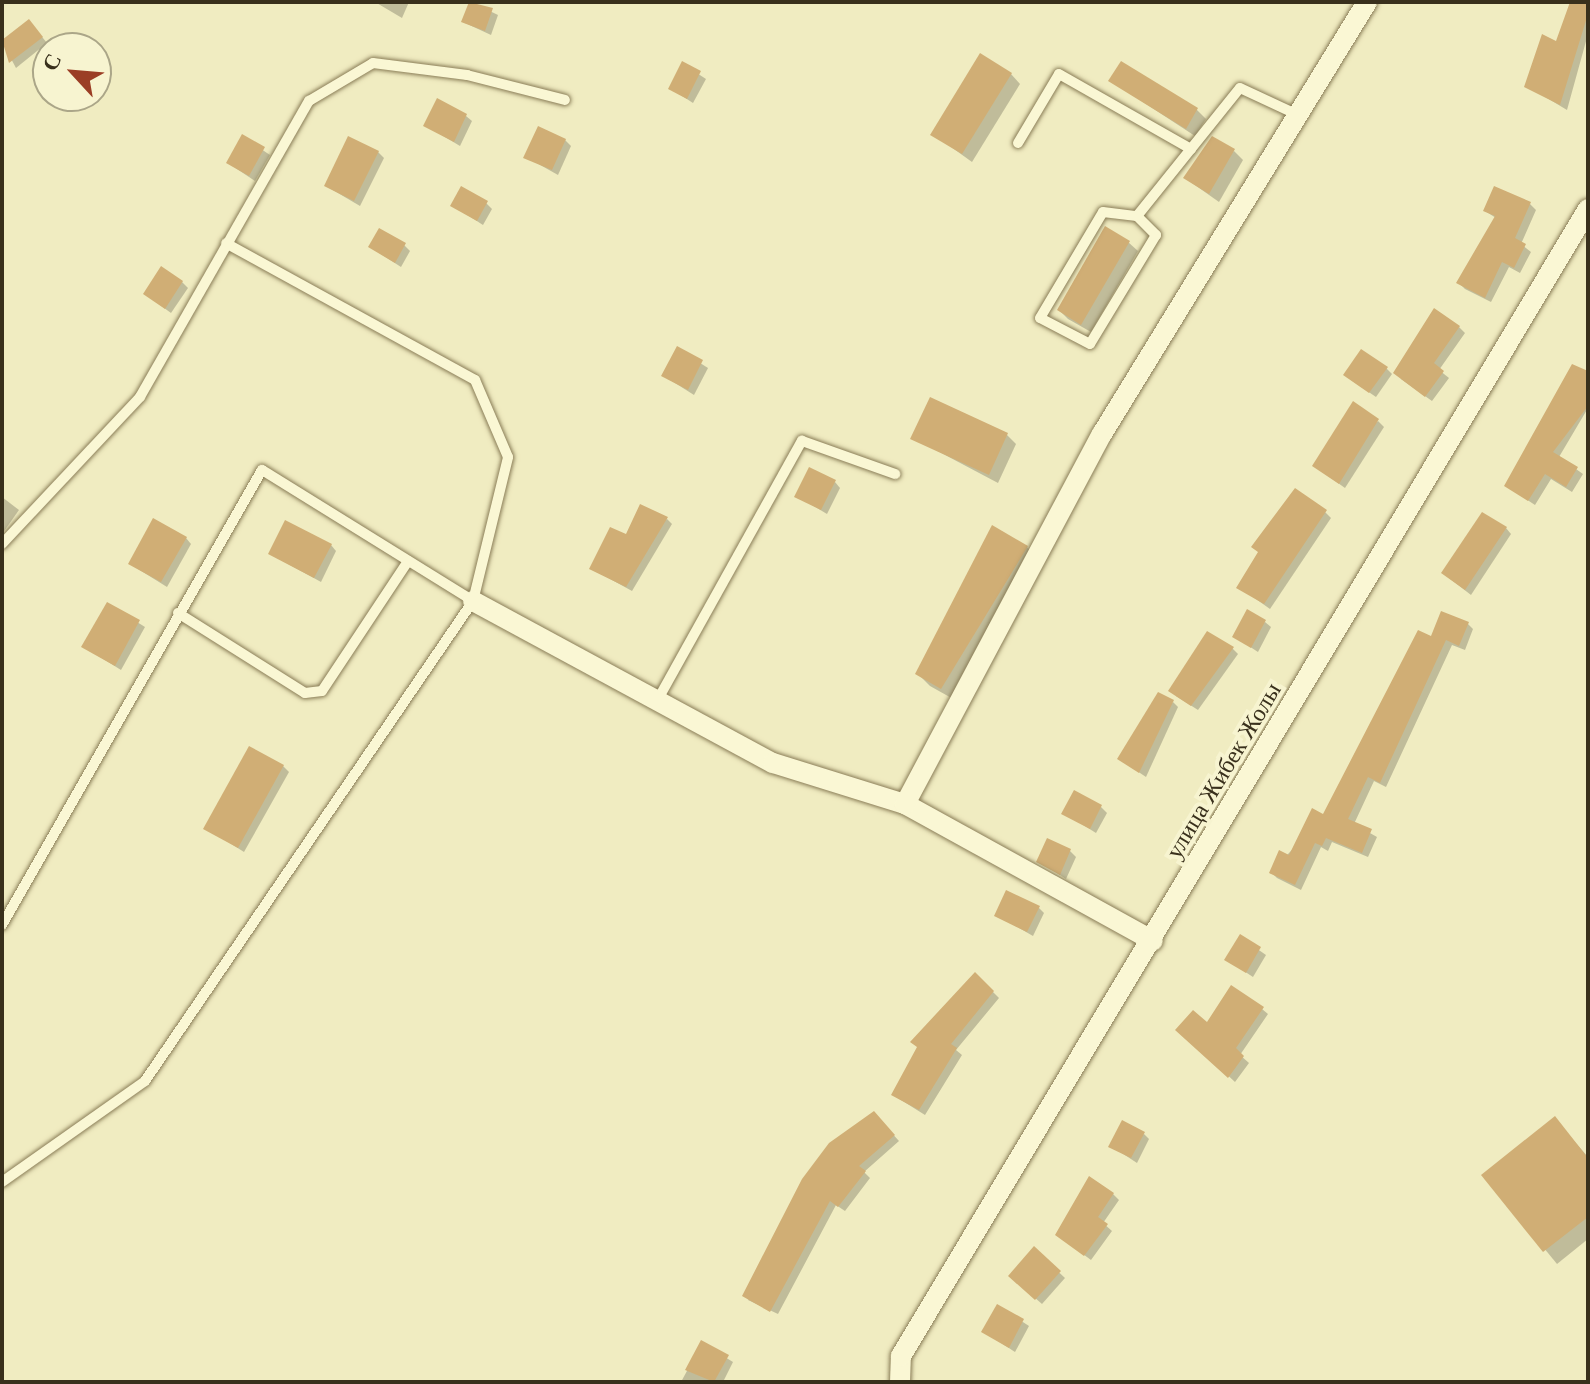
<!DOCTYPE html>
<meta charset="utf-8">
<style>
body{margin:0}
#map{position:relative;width:1590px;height:1384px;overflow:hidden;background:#f0ecc1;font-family:Georgia,serif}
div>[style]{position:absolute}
.shadow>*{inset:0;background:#0003}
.building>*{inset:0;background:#d0ae75}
.roads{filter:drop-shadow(0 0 2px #8a7d57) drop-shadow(0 0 2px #8a7d57)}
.service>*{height:10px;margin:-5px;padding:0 5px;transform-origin:5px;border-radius:5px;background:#faf7d4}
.minor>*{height:20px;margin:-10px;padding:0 10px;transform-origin:10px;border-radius:10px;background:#faf7d4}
span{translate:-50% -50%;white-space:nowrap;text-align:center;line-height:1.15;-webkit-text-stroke:8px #f7f4d0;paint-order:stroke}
.street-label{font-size:24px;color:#39301c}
.frame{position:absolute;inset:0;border:4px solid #39301c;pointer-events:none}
.north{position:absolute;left:32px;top:32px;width:80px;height:80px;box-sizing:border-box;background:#f7f4d0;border:2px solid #aba688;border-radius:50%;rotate:296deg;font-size:22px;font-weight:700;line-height:32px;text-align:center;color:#39301c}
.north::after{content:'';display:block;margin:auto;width:28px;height:36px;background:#9b3e25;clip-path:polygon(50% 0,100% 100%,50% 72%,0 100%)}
</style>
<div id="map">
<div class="shadow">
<div style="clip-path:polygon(375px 2px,409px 2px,402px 18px)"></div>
<div style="clip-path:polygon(471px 2px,498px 15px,491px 35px,463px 22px)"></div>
<div style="clip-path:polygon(1572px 2px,1588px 2px,1588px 34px,1567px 110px,1527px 86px,1543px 37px,1557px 44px)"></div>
<div style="clip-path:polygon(29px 21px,47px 43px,16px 68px,2px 42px)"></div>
<div style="clip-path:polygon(683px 64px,706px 79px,693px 103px,670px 88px)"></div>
<div style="clip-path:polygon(1011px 74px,1020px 84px,972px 162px,933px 134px)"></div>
<div style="clip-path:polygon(1111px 81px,1197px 110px,1206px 119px,1195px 136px)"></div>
<div style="clip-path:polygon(466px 116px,472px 121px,460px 146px,425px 125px)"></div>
<div style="clip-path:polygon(243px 137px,270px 155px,255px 181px,228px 163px)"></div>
<div style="clip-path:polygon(565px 140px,571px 146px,558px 175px,526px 157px)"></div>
<div style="clip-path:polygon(1234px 151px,1243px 160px,1219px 202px,1185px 178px)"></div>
<div style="clip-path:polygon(378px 152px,384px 158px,360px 206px,326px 186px)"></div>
<div style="clip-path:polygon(486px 203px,492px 209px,483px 225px,452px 205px)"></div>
<div style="clip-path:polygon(1530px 204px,1536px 210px,1521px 244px,1531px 252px,1520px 273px,1509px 267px,1491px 302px,1465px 289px,1459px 283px,1496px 218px,1485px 211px)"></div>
<div style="clip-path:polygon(1128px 242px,1138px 251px,1091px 332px,1068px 319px,1059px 310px)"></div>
<div style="clip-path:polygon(404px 245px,410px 251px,401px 267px,370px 247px)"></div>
<div style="clip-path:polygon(182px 282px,188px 288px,171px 313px,145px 294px)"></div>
<div style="clip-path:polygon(1459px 327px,1465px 333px,1439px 370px,1449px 378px,1432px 401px,1401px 379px)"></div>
<div style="clip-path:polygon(678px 349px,708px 368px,694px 395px,664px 376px)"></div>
<div style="clip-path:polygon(1386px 368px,1392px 374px,1376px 397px,1351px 380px)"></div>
<div style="clip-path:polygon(1588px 373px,1588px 408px,1559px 457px,1583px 474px,1572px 492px,1551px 479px,1535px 505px,1506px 486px)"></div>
<div style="clip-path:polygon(1378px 421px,1384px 427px,1345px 488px,1321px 471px)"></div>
<div style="clip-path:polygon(1007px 435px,1016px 444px,998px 483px,913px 438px)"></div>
<div style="clip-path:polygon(835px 482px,840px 488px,827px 514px,797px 496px)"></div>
<div style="clip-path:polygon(2px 497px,19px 510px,2px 534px)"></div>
<div style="clip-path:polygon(1325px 512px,1331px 518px,1270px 609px,1239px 587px,1260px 553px)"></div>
<div style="clip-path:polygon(667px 519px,672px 524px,632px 591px,592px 569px,626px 537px)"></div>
<div style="clip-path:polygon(1506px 528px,1511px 534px,1471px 595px,1449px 578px)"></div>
<div style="clip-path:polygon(186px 538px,191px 544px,167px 587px,130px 564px)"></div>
<div style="clip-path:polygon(331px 545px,336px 551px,321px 582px,270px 554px)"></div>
<div style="clip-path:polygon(1027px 547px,1039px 560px,955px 700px,930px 686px,917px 673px)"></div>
<div style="clip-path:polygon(108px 604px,145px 627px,121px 670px,84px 647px)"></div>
<div style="clip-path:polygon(1265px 622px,1271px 627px,1258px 652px,1235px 637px)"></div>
<div style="clip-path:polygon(1468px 624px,1473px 629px,1465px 650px,1452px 645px,1386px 787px,1374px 781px,1354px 824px,1377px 837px,1368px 857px,1332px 842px,1328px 851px,1321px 847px,1301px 890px,1277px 878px,1271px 872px,1324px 816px,1432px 638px)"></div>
<div style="clip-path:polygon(1232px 648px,1238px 654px,1198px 710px,1176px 696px)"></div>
<div style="clip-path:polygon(1173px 702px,1178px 707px,1146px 777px,1119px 759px)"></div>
<div style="clip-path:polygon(283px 766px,289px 772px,244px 852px,206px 828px)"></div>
<div style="clip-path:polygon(1101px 807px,1107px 813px,1096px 833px,1064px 813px)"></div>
<div style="clip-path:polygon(1070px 851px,1076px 857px,1066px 879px,1039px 861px)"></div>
<div style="clip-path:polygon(1038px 907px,1044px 913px,1033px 936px,996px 915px)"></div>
<div style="clip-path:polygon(1240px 937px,1266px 955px,1253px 977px,1227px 960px)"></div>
<div style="clip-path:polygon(975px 974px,999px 998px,956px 1050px,962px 1055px,925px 1115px,893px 1095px,919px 1048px,913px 1042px)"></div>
<div style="clip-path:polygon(1262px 1009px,1268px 1014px,1240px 1055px,1249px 1063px,1235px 1082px,1178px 1029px)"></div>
<div style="clip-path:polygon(879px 1119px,899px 1141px,864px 1172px,870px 1178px,845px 1211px,836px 1205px,778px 1314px,748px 1300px)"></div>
<div style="clip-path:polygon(1555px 1119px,1588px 1157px,1588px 1239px,1557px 1264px,1484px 1175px)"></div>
<div style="clip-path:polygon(1144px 1134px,1149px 1139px,1137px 1163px,1111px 1146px)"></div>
<div style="clip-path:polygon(1113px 1194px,1119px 1200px,1103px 1223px,1112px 1231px,1091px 1260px,1064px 1240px)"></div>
<div style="clip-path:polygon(1034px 1249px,1065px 1278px,1042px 1304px,1010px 1276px)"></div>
<div style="clip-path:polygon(998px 1306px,1029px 1326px,1015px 1352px,984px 1332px)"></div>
<div style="clip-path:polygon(702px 1343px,733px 1362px,723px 1382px,681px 1382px)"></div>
</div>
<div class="building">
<div style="clip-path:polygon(469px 2px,493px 8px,485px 31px,461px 22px)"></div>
<div style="clip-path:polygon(1570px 2px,1588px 2px,1588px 14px,1560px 105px,1524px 87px,1542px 34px,1556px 41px)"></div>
<div style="clip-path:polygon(29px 19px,43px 37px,9px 63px,2px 40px)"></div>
<div style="clip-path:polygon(980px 53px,1012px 73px,962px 154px,930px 135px)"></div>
<div style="clip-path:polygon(682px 61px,701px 71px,687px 99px,668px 89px)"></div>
<div style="clip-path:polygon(1121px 61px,1198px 108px,1186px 129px,1108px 81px)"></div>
<div style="clip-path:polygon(437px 98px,467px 114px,454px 142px,423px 126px)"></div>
<div style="clip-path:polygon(538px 126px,566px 139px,552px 170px,523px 158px)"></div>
<div style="clip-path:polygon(242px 134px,265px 147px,249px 176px,226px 163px)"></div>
<div style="clip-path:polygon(348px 136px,379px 151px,354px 201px,324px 186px)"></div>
<div style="clip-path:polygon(1212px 136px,1235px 149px,1209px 194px,1183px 178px)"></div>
<div style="clip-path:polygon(461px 186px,488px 201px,477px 221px,450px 206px)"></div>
<div style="clip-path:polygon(1494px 186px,1531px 202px,1515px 238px,1526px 244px,1514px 268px,1502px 262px,1485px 298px,1456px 283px,1495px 216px,1483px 211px)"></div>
<div style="clip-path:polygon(1105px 226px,1130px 241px,1081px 325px,1057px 310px)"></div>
<div style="clip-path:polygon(379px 228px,406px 243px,395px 263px,368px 247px)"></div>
<div style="clip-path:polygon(161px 266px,183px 281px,165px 309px,143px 294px)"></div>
<div style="clip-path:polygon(1434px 308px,1460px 326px,1434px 363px,1444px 371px,1425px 397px,1393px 373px)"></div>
<div style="clip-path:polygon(677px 346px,703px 360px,688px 390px,661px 376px)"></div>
<div style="clip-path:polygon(1361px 349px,1388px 367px,1369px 393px,1343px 375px)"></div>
<div style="clip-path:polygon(1572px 364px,1588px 371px,1588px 406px,1553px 452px,1578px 467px,1566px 487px,1545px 474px,1528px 501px,1504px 486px)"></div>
<div style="clip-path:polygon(930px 397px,1008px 433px,989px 475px,910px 439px)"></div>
<div style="clip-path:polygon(1353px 401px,1379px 419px,1339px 484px,1312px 466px)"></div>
<div style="clip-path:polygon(809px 467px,836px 480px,821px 510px,794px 497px)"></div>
<div style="clip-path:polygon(1295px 488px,1327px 510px,1264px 604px,1236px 588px,1258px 552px,1251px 547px)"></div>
<div style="clip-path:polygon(640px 504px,668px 517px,626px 587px,589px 569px,610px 527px,626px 534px)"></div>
<div style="clip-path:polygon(1482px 512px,1507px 527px,1465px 590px,1441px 573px)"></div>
<div style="clip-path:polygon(153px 518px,187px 537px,161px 582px,128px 564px)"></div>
<div style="clip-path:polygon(285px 520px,332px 544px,314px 578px,268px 554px)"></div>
<div style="clip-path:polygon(992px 525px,1028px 546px,941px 689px,915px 674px)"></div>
<div style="clip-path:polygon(107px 602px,140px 620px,115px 666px,81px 647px)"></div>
<div style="clip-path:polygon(1247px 609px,1266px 620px,1251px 648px,1232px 637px)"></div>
<div style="clip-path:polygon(1441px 611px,1469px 622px,1459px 646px,1446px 640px,1380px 783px,1368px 777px,1348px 819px,1372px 829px,1362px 853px,1326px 838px,1322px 846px,1315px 843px,1295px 885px,1269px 873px,1279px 850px,1289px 855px,1312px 808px,1323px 814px,1418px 630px,1431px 636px)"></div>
<div style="clip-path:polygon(1207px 631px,1234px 647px,1191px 706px,1168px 691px)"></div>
<div style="clip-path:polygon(1158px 692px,1174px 700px,1139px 773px,1117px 759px)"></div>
<div style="clip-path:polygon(249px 746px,284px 765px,238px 848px,203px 829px)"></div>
<div style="clip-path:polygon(1074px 790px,1102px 805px,1090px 829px,1061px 814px)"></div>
<div style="clip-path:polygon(1047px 838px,1071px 849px,1060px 875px,1036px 862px)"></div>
<div style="clip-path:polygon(1006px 890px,1040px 906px,1027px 932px,994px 916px)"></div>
<div style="clip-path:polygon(1240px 934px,1261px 947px,1246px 973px,1224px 960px)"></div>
<div style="clip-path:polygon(975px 972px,994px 991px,951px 1044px,957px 1048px,919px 1110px,891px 1095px,917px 1047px,910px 1042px)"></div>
<div style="clip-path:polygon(1231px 985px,1264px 1007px,1236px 1048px,1244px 1056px,1228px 1078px,1175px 1030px,1193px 1010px,1207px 1022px)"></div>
<div style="clip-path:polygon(874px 1111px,895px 1135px,859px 1166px,866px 1171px,838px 1207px,830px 1201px,770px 1312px,742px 1296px,802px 1179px,829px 1143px)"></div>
<div style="clip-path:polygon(1555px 1116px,1588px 1158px,1588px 1217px,1543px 1252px,1481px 1175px)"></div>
<div style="clip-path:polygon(1122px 1120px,1145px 1132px,1131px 1158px,1108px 1147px)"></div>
<div style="clip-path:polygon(1089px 1176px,1114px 1193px,1098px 1217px,1108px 1224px,1084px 1256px,1055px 1235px)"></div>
<div style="clip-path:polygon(1034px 1246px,1061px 1271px,1035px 1300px,1008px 1276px)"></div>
<div style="clip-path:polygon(997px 1304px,1024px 1319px,1009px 1348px,981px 1332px)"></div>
<div style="clip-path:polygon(701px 1340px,729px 1355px,714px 1382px,685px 1370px)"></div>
</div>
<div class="roads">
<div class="service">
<div style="left:1018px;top:143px;width:80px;rotate:-59.3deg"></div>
<div style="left:1059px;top:74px;width:152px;rotate:29.6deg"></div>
<div style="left:1137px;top:216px;width:27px;rotate:45deg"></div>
<div style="left:1156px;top:235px;width:127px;rotate:121.2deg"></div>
<div style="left:1090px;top:344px;width:56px;rotate:-152.5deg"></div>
<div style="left:1040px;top:318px;width:123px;rotate:-59.3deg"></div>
<div style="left:1103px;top:212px;width:34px;rotate:7deg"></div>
<div style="left:1137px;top:216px;width:164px;rotate:-51.2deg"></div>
<div style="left:1240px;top:88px;width:64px;rotate:25deg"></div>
<div style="left:2px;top:544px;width:202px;rotate:-46.8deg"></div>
<div style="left:140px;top:397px;width:341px;rotate:-60.3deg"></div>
<div style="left:309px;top:101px;width:74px;rotate:-30.7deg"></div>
<div style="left:373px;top:63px;width:95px;rotate:7.3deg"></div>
<div style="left:467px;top:75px;width:101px;rotate:14.3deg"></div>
<div style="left:178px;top:613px;width:150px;rotate:32.2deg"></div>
<div style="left:305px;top:693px;width:17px;rotate:-7deg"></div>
<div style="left:322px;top:691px;width:156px;rotate:-56.5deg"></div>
<div style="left:657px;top:701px;width:298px;rotate:-60.9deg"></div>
<div style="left:802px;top:441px;width:99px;rotate:19.5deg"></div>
<div style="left:2px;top:925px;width:524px;rotate:-60.26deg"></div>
<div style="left:262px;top:470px;width:248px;rotate:31.8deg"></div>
<div style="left:2px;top:1182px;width:175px;rotate:-35.2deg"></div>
<div style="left:145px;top:1081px;width:581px;rotate:-55.65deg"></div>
<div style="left:473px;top:601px;width:148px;rotate:-76.3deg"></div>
<div style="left:508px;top:457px;width:84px;rotate:-113.2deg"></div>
<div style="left:475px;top:380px;width:284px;rotate:-151.2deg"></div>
</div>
<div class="minor">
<div style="left:473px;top:601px;width:341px;rotate:28.4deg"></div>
<div style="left:773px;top:763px;width:138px;rotate:17.3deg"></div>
<div style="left:905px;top:804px;width:283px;rotate:28.9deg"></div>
<div style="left:905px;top:804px;width:419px;rotate:-62deg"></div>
<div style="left:1102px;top:434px;width:507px;rotate:-58.47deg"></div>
<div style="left:900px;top:1382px;width:26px;rotate:-88deg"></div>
<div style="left:901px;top:1356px;width:1337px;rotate:-59.08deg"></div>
</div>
</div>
<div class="street-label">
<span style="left:1224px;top:771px;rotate:-59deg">улица Жибек Жолы</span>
</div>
<div class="frame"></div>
<div class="north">С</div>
</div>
